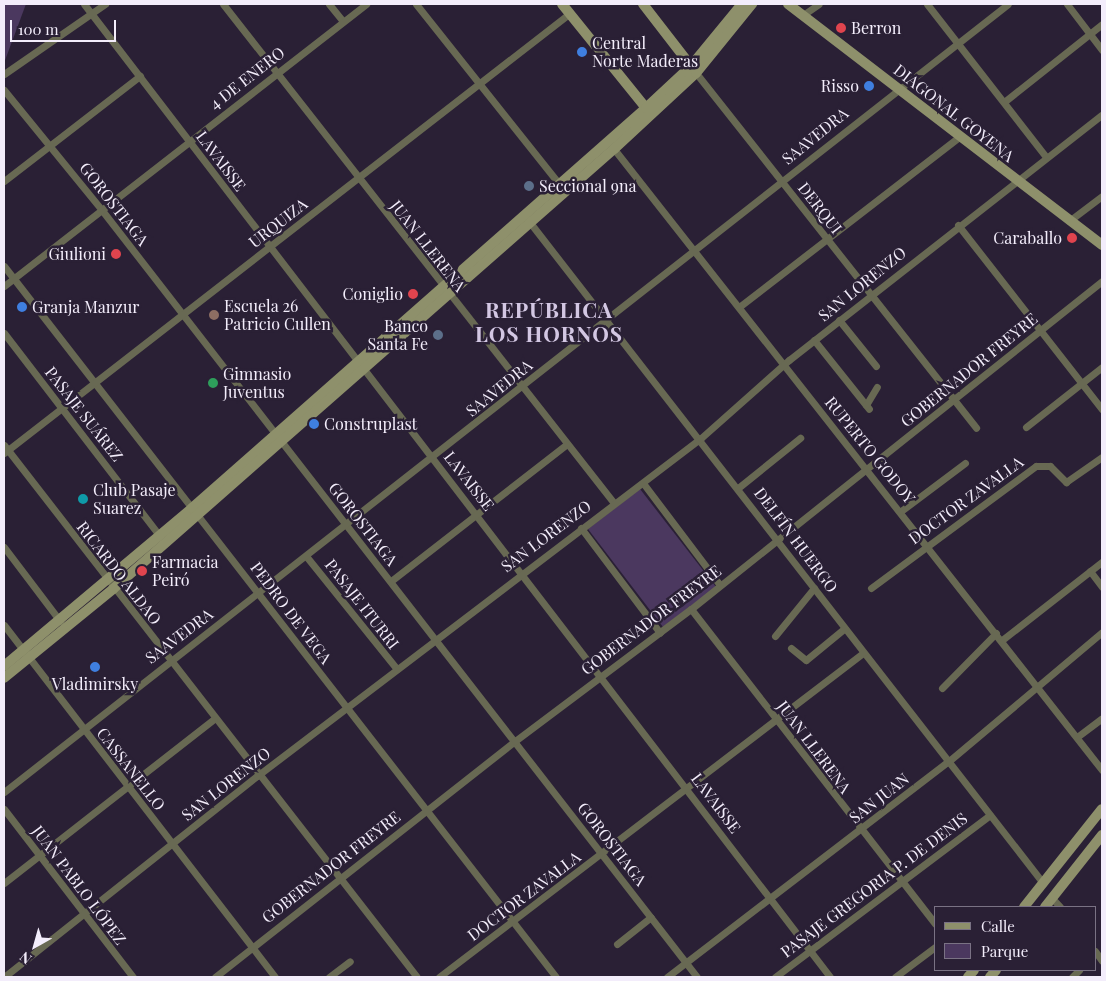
<!DOCTYPE html>
<meta charset="utf-8">
<style>
body{margin:0}
#map{position:relative;width:1106px;height:981px;overflow:hidden;background:#2a2035;font-family:"Playfair Display",serif}
div>[style]{position:absolute}
.green>*{inset:0;background:#4b385f}
.street>*{height:7px;margin:-3.5px;padding:0 3.5px;transform-origin:3.5px;border-radius:3.5px;background:#686953}
.secondary>*{height:10px;margin:-5px;padding:0 5px;transform-origin:5px;border-radius:5px;background:#8e906b}
.dots>*{width:14px;height:14px;translate:-50% -50%;box-sizing:border-box;border:2px solid #2a2035;border-radius:50%}
span{translate:-50% -50%;white-space:nowrap;text-align:center;line-height:1.15;-webkit-text-stroke:5px #2a2035;paint-order:stroke}
.poi-label{font-size:16px;color:#f3edfb}
.left{translate:0 -50%;text-align:left}
.right{translate:-100% -50%;text-align:right}
.street-label{font-size:16px;color:#f3edfb}
.district-label{font-size:21px;color:#d3c7e3;font-weight:700;letter-spacing:1px}
.frame{position:absolute;inset:0;border:5px solid #f3edfb;pointer-events:none}
.legend{position:absolute;left:934px;top:906px;width:162px;height:65px;box-sizing:border-box;background:#2a2035;border:1px solid #7a7284;margin:0;padding:6px 9px;list-style:none;font-size:15px;color:#f3edfb}
.legend li{display:flex;align-items:center;gap:10px;height:25px}
.legend b{width:25px;border:1px solid #7a7284}
.north{position:absolute;left:10px;top:921px;width:50px;height:50px;-webkit-text-stroke:4px #2a2035;paint-order:stroke;rotate:218deg;font-size:14px;font-weight:700;line-height:20px;text-align:center;color:#f3edfb}
.north::after{content:'';display:block;margin:auto;width:18px;height:22px;background:#f3edfb;clip-path:polygon(50% 0,100% 100%,50% 72%,0 100%)}
.scale{position:absolute;left:10px;top:20px;width:106px;height:22px;box-sizing:border-box;border:2px solid #f3edfb;border-top:0;padding-left:6px;font-size:15px;line-height:18px;white-space:nowrap;color:#f3edfb;-webkit-text-stroke:4px #2a2035;paint-order:stroke}
</style>
<div id="map">
<div class="green">
<div style="clip-path:polygon(4px 4px,26px 4px,4px 63px)"></div>
<div style="clip-path:polygon(640px 489px,716px 587px,663px 627px,588px 529px)"></div>
</div>
<div class="street">
<div style="left:84px;top:4px;width:1226px;rotate:52.52deg"></div>
<div style="left:223px;top:4px;width:634px;rotate:51.92deg"></div>
<div style="left:329px;top:4px;width:22px;rotate:51deg"></div>
<div style="left:416px;top:4px;width:230px;rotate:51.5deg"></div>
<div style="left:927px;top:4px;width:194px;rotate:52.1deg"></div>
<div style="left:1067px;top:4px;width:58px;rotate:52.7deg"></div>
<div style="left:803px;top:15px;width:19px;rotate:-35deg"></div>
<div style="left:696px;top:73px;width:452px;rotate:51.7deg"></div>
<div style="left:4px;top:74px;width:123px;rotate:-34.7deg"></div>
<div style="left:4px;top:90px;width:154px;rotate:50.8deg"></div>
<div style="left:101px;top:209px;width:972px;rotate:52.19deg"></div>
<div style="left:1004px;top:102px;width:125px;rotate:-38.5deg"></div>
<div style="left:614px;top:149px;width:790px;rotate:51.84deg"></div>
<div style="left:4px;top:181px;width:172px;rotate:-37.7deg"></div>
<div style="left:528px;top:220px;width:840px;rotate:52.16deg"></div>
<div style="left:1069px;top:221px;width:41px;rotate:-37.1deg"></div>
<div style="left:958px;top:225px;width:234px;rotate:52deg"></div>
<div style="left:4px;top:266px;width:900px;rotate:52.18deg"></div>
<div style="left:4px;top:286px;width:459px;rotate:-37.9deg"></div>
<div style="left:739px;top:307px;width:279px;rotate:-37.7deg"></div>
<div style="left:839px;top:320px;width:59px;rotate:51.2deg"></div>
<div style="left:4px;top:333px;width:256px;rotate:52.5deg"></div>
<div style="left:814px;top:340px;width:88px;rotate:51.4deg"></div>
<div style="left:866px;top:405px;width:21px;rotate:-59deg"></div>
<div style="left:1026px;top:427px;width:97px;rotate:-38.3deg"></div>
<div style="left:4px;top:445px;width:673px;rotate:52.18deg"></div>
<div style="left:4px;top:453px;width:717px;rotate:-37.86deg"></div>
<div style="left:643px;top:483px;width:128px;rotate:53deg"></div>
<div style="left:738px;top:488px;width:80px;rotate:-38.9deg"></div>
<div style="left:901px;top:511px;width:80px;rotate:-36.9deg"></div>
<div style="left:581px;top:528px;width:131px;rotate:53deg"></div>
<div style="left:4px;top:547px;width:93px;rotate:52.9deg"></div>
<div style="left:306px;top:556px;width:145px;rotate:51.2deg"></div>
<div style="left:1090px;top:571px;width:20px;rotate:53deg"></div>
<div style="left:391px;top:581px;width:223px;rotate:-37.9deg"></div>
<div style="left:871px;top:588px;width:205px;rotate:-36.5deg"></div>
<div style="left:1036px;top:466px;width:14px"></div>
<div style="left:1050px;top:466px;width:23px;rotate:45deg"></div>
<div style="left:1066px;top:482px;width:44px;rotate:-34.8deg"></div>
<div style="left:691px;top:609px;width:398px;rotate:52.2deg"></div>
<div style="left:4px;top:625px;width:444px;rotate:52.4deg"></div>
<div style="left:775px;top:636px;width:62px;rotate:-50.9deg"></div>
<div style="left:1002px;top:640px;width:127px;rotate:-38deg"></div>
<div style="left:791px;top:648px;width:19px;rotate:39deg"></div>
<div style="left:806px;top:660px;width:50px;rotate:-39.4deg"></div>
<div style="left:942px;top:688px;width:77px;rotate:-45.5deg"></div>
<div style="left:1077px;top:737px;width:31px;rotate:-37deg"></div>
<div style="left:4px;top:792px;width:1276px;rotate:-38.13deg"></div>
<div style="left:4px;top:809px;width:212px;rotate:52.5deg"></div>
<div style="left:4px;top:883px;width:266px;rotate:-38deg"></div>
<div style="left:1052px;top:898px;width:12px;rotate:48deg"></div>
<div style="left:617px;top:944px;width:43px;rotate:-38.5deg"></div>
<div style="left:1095px;top:951px;width:12px;rotate:55deg"></div>
<div style="left:4px;top:977px;width:323px;rotate:-38.5deg"></div>
<div style="left:257px;top:776px;width:558px;rotate:-37.28deg"></div>
<div style="left:701px;top:438px;width:118px;rotate:-41.6deg"></div>
<div style="left:789px;top:360px;width:397px;rotate:-38.1deg"></div>
<div style="left:215px;top:977px;width:382px;rotate:-38.2deg"></div>
<div style="left:515px;top:741px;width:220px;rotate:-36.9deg"></div>
<div style="left:691px;top:609px;width:526px;rotate:-38.59deg"></div>
<div style="left:329px;top:977px;width:26px;rotate:-37deg"></div>
<div style="left:439px;top:977px;width:534px;rotate:-37.39deg"></div>
<div style="left:667px;top:977px;width:355px;rotate:-37.5deg"></div>
<div style="left:949px;top:761px;width:200px;rotate:-40.1deg"></div>
<div style="left:775px;top:977px;width:269px;rotate:-37deg"></div>
<div style="left:895px;top:977px;width:50px;rotate:-36.9deg"></div>
<div style="left:1072px;top:977px;width:10px;rotate:-45deg"></div>
</div>
<div class="secondary">
<div style="left:562px;top:4px;width:139px;rotate:51.1deg"></div>
<div style="left:643px;top:4px;width:83px;rotate:52.3deg"></div>
<div style="left:788px;top:4px;width:396px;rotate:37.5deg"></div>
<div style="left:4px;top:666px;width:246px;rotate:-40deg"></div>
<div style="left:192px;top:508px;width:605px;rotate:-41.38deg"></div>
<div style="left:646px;top:108px;width:62px;rotate:-43deg"></div>
<div style="left:691px;top:66px;width:80px;rotate:-50.6deg"></div>
<div style="left:4px;top:678px;width:141px;rotate:-39.2deg"></div>
<div style="left:113px;top:589px;width:667px;rotate:-41.29deg"></div>
<div style="left:614px;top:149px;width:112px;rotate:-42.8deg"></div>
<div style="left:696px;top:73px;width:89px;rotate:-50.9deg"></div>
<div style="left:1024px;top:907px;width:125px;rotate:-51.5deg"></div>
<div style="left:1045px;top:907px;width:92px;rotate:-51.6deg"></div>
<div style="left:968px;top:977px;width:9px;rotate:-49deg"></div>
<div style="left:990px;top:977px;width:9px;rotate:-49deg"></div>
</div>
<div class="dots">
<div style="left:841px;top:28px;background:#e0444e"></div>
<div style="left:582px;top:52px;background:#3f7fe0"></div>
<div style="left:869px;top:86px;background:#3f7fe0"></div>
<div style="left:529px;top:186px;background:#5c6f8a"></div>
<div style="left:1072px;top:238px;background:#e0444e"></div>
<div style="left:116px;top:254px;background:#e0444e"></div>
<div style="left:413px;top:294px;background:#e0444e"></div>
<div style="left:22px;top:307px;background:#3f7fe0"></div>
<div style="left:214px;top:315px;background:#8d6e63"></div>
<div style="left:438px;top:335px;background:#5c6f8a"></div>
<div style="left:213px;top:383px;background:#2e9e5b"></div>
<div style="left:314px;top:424px;background:#3f7fe0"></div>
<div style="left:83px;top:499px;background:#0f9aa8"></div>
<div style="left:142px;top:571px;background:#e0444e"></div>
<div style="left:95px;top:667px;background:#3f7fe0"></div>
</div>
<div class="poi-label">
<span class="left" style="left:851px;top:28px">Berron</span>
<span class="left" style="left:592px;top:52px">Central<br>Norte Maderas</span>
<span class="right" style="left:859px;top:86px">Risso</span>
<span class="left" style="left:539px;top:186px">Seccional 9na</span>
<span class="right" style="left:1062px;top:238px">Caraballo</span>
<span class="right" style="left:106px;top:254px">Giulioni</span>
<span class="right" style="left:403px;top:294px">Coniglio</span>
<span class="left" style="left:224px;top:315px">Escuela 26<br>Patricio Cullen</span>
<span class="left" style="left:32px;top:307px">Granja Manzur</span>
<span class="right" style="left:428px;top:335px">Banco<br>Santa Fe</span>
<span class="left" style="left:223px;top:383px">Gimnasio<br>Juventus</span>
<span class="left" style="left:324px;top:424px">Construplast</span>
<span class="left" style="left:93px;top:499px">Club Pasaje<br>Suarez</span>
<span class="left" style="left:152px;top:571px">Farmacia<br>Peiró</span>
<span style="left:95px;top:684px">Vladimirsky</span>
</div>
<div class="street-label">
<span style="left:247px;top:78px;rotate:-38deg">4 DE ENERO</span>
<span style="left:954px;top:113px;rotate:38deg">DIAGONAL GOYENA</span>
<span style="left:815px;top:136px;rotate:-39deg">SAAVEDRA</span>
<span style="left:221px;top:161px;rotate:53deg">LAVAISSE</span>
<span style="left:114px;top:204px;rotate:52deg">GOROSTIAGA</span>
<span style="left:820px;top:208px;rotate:52deg">DERQUI</span>
<span style="left:278px;top:223px;rotate:-38deg">URQUIZA</span>
<span style="left:428px;top:246px;rotate:52deg">JUAN LLERENA</span>
<span style="left:862px;top:284px;rotate:-39deg">SAN LORENZO</span>
<span style="left:969px;top:370px;rotate:-39deg">GOBERNADOR FREYRE</span>
<span style="left:499px;top:388px;rotate:-39deg">SAAVEDRA</span>
<span style="left:84px;top:414px;rotate:52deg">PASAJE SUÁREZ</span>
<span style="left:870px;top:450px;rotate:51deg">RUPERTO GODOY</span>
<span style="left:469px;top:481px;rotate:52deg">LAVAISSE</span>
<span style="left:966px;top:500px;rotate:-36deg">DOCTOR ZAVALLA</span>
<span style="left:363px;top:524px;rotate:52deg">GOROSTIAGA</span>
<span style="left:546px;top:536px;rotate:-37deg">SAN LORENZO</span>
<span style="left:796px;top:540px;rotate:53deg">DELFÍN HUERGO</span>
<span style="left:119px;top:573px;rotate:52deg">RICARDO ALDAO</span>
<span style="left:362px;top:604px;rotate:52deg">PASAJE ITURRI</span>
<span style="left:291px;top:613px;rotate:53deg">PEDRO DE VEGA</span>
<span style="left:651px;top:620px;rotate:-37deg">GOBERNADOR FREYRE</span>
<span style="left:179px;top:636px;rotate:-37deg">SAAVEDRA</span>
<span style="left:814px;top:747px;rotate:53deg">JUAN LLERENA</span>
<span style="left:131px;top:769px;rotate:52deg">CASSANELLO</span>
<span style="left:226px;top:784px;rotate:-38deg">SAN LORENZO</span>
<span style="left:879px;top:798px;rotate:-38deg">SAN JUAN</span>
<span style="left:716px;top:803px;rotate:53deg">LAVAISSE</span>
<span style="left:612px;top:844px;rotate:52deg">GOROSTIAGA</span>
<span style="left:331px;top:867px;rotate:-38deg">GOBERNADOR FREYRE</span>
<span style="left:79px;top:885px;rotate:53deg">JUAN PABLO LÓPEZ</span>
<span style="left:874px;top:885px;rotate:-37deg">PASAJE GREGORIA P. DE DENIS</span>
<span style="left:524px;top:896px;rotate:-37deg">DOCTOR ZAVALLA</span>
</div>
<div class="district-label">
<span style="left:549px;top:321px">REPÚBLICA<br>LOS HORNOS</span>
</div>
<div class="frame"></div>
<ul class="legend">
<li><b style="height:6px;background:#8e906b"></b>Calle</li>
<li><b style="height:14px;background:#4b385f"></b>Parque</li>
</ul>
<div class="north">N</div>
<div class="scale">100 m</div>
</div>
